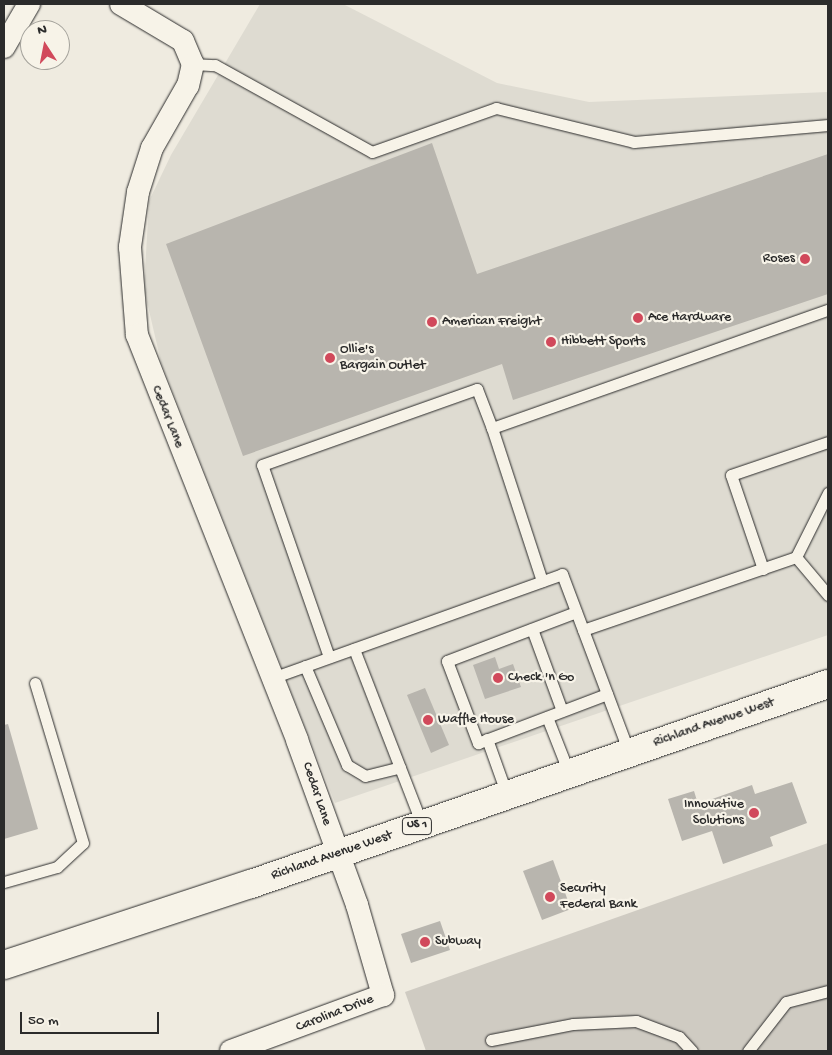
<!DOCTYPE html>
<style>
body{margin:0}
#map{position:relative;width:832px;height:1055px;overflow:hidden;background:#efebe0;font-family:"Gochi Hand",sans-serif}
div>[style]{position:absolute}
.built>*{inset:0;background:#dedbd1}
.green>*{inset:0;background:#cfcbc2}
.building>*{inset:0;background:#b8b5ae}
.roads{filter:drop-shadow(0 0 1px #2b2b2b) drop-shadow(0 0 1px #2b2b2b)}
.lane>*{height:11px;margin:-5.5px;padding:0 5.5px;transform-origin:5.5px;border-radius:5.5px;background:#f7f3e8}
.street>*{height:22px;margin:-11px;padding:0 11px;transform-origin:11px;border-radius:11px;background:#f7f3e8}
.primary>*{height:28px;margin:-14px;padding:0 14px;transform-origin:14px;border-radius:14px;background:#f7f3e8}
.dots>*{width:14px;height:14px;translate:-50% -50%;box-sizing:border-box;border:2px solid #f7f3e8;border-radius:50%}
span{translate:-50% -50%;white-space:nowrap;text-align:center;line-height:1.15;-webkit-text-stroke:4.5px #f7f3e8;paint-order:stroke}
.shield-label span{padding:1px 4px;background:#f7f3e8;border:1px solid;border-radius:4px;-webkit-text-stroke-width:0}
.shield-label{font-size:12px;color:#2b2b2b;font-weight:700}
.poi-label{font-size:14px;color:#2b2b2b}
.right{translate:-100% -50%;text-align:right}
.left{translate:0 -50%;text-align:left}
.street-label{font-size:14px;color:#2b2b2b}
.frame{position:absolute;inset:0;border:5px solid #2b2b2b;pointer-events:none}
.north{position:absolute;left:20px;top:20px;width:50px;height:50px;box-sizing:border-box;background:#f7f3e8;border:1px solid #a5a39c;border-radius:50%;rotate:349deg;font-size:14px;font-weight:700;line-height:20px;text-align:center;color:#2b2b2b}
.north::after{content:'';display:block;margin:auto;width:18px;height:22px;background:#d1495b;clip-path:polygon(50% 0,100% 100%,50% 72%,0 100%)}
.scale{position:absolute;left:20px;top:1012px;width:139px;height:22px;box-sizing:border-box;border:2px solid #2b2b2b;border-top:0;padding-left:6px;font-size:15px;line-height:18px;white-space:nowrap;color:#2b2b2b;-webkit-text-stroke:4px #f7f3e8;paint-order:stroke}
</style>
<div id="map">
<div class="built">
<div style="clip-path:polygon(260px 4px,343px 4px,497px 83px,589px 102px,828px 92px,828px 635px,335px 803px,161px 362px,144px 289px,149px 201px,171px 155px)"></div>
</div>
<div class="green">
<div style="clip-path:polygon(828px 843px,828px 1051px,426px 1051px,405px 992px)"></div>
</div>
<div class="building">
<div style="clip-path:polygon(432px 143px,477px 274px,828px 154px,828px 294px,513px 400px,502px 364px,243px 456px,166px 244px)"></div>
<div style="clip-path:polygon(495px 657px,499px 669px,513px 664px,521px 687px,485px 699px,473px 665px)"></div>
<div style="clip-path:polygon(425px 688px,449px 745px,431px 753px,407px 695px)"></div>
<div style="clip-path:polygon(8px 724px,38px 829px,4px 839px,4px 725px)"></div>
<div style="clip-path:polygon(792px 782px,807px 823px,770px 837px,773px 846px,723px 864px,712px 831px,682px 841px,668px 799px,694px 791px,698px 804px,752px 785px,755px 794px)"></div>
<div style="clip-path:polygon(553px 860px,571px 909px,542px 920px,523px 871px)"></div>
<div style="clip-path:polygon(440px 921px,450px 950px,411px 963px,401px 934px)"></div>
</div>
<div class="roads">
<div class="lane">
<div style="left:193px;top:64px;width:22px;rotate:3deg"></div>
<div style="left:215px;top:65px;width:179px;rotate:29deg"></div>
<div style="left:372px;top:152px;width:132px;rotate:-19.5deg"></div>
<div style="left:496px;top:108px;width:142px;rotate:13.8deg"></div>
<div style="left:634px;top:142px;width:195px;rotate:-5deg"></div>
<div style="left:796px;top:557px;width:72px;rotate:-63.4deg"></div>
<div style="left:763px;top:569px;width:99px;rotate:-108.8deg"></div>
<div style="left:731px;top:475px;width:102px;rotate:-18.8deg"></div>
<div style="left:542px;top:581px;width:161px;rotate:-108.1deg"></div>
<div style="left:492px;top:428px;width:356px;rotate:-19.4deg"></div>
<div style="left:576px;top:612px;width:138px;rotate:159.2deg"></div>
<div style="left:447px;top:661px;width:88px;rotate:69.3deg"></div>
<div style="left:478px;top:743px;width:138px;rotate:-20.8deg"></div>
<div style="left:532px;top:629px;width:87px;rotate:69.9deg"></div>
<div style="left:583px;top:630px;width:225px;rotate:-18.9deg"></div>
<div style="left:796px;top:557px;width:50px;rotate:49.9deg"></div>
<div style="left:354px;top:649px;width:188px;rotate:68.8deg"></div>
<div style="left:329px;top:657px;width:203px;rotate:-109.2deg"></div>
<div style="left:262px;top:465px;width:228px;rotate:-19.5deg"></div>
<div style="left:477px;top:389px;width:42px;rotate:69deg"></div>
<div style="left:305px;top:666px;width:108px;rotate:67deg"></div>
<div style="left:347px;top:765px;width:21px;rotate:31deg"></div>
<div style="left:365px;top:776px;width:36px;rotate:-14deg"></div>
<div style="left:272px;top:678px;width:308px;rotate:-19.7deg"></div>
<div style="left:562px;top:574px;width:190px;rotate:69.4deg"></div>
<div style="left:547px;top:717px;width:60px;rotate:68.6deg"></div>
<div style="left:487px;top:739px;width:59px;rotate:70.3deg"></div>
<div style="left:4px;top:882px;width:55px;rotate:-15.8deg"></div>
<div style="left:57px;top:867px;width:35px;rotate:-43deg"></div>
<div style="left:83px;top:843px;width:167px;rotate:-106.7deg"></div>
<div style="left:491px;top:1040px;width:84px;rotate:-11deg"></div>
<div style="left:573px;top:1024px;width:63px;rotate:-2.7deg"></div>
<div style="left:636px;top:1021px;width:46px;rotate:20.4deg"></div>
<div style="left:679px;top:1037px;width:19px;rotate:47deg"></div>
<div style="left:748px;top:1051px;width:62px;rotate:-52.2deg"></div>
<div style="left:786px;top:1002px;width:43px;rotate:-14.7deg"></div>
</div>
<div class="street">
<div style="left:121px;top:4px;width:72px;rotate:30.8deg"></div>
<div style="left:183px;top:41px;width:25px;rotate:67deg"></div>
<div style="left:193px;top:64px;width:22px;rotate:103deg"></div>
<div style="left:188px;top:85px;width:73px;rotate:119.7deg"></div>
<div style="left:152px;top:148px;width:46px;rotate:107.7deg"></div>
<div style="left:138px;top:192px;width:56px;rotate:98.3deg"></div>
<div style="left:130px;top:247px;width:88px;rotate:85.5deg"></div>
<div style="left:137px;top:335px;width:435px;rotate:68.4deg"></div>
<div style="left:297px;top:740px;width:176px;rotate:70deg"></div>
<div style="left:357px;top:905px;width:94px;rotate:73.9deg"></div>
<div style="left:383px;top:995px;width:162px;rotate:159.8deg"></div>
<div style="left:4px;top:47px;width:50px;rotate:-59.8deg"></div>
</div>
<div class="primary">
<div style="left:4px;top:965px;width:260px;rotate:-18.2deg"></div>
<div style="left:251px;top:884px;width:611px;rotate:-19.12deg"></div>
</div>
</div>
<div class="dots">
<div style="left:805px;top:259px;background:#d1495b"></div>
<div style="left:638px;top:318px;background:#d1495b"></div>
<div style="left:432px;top:322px;background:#d1495b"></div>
<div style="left:551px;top:342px;background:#d1495b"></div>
<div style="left:330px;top:358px;background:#d1495b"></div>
<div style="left:498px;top:678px;background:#d1495b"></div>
<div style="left:428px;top:720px;background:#d1495b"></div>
<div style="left:754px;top:813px;background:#d1495b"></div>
<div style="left:550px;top:897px;background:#d1495b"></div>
<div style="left:425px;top:942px;background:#d1495b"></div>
</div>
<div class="shield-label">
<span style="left:417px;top:826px">US 1</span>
</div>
<div class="poi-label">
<span class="right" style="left:795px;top:259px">Roses</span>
<span class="left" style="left:648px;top:318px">Ace Hardware</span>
<span class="left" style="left:442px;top:322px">American Freight</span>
<span class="left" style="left:561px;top:342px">Hibbett Sports</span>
<span class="left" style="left:340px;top:358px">Ollie's<br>Bargain Outlet</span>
<span class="left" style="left:508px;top:678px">Check 'n Go</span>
<span class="left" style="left:438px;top:720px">Waffle House</span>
<span class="right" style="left:744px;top:813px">Innovative<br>Solutions</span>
<span class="left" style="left:560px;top:897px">Security<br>Federal Bank</span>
<span class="left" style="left:435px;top:942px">Subway</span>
</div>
<div class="street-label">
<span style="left:167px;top:417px;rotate:68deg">Cedar Lane</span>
<span style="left:714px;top:723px;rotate:-19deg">Richland Avenue West</span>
<span style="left:316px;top:794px;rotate:71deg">Cedar Lane</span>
<span style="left:332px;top:856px;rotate:-19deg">Richland Avenue West</span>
<span style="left:335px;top:1014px;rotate:-21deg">Carolina Drive</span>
</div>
<div class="frame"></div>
<div class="north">N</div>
<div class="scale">50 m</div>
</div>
